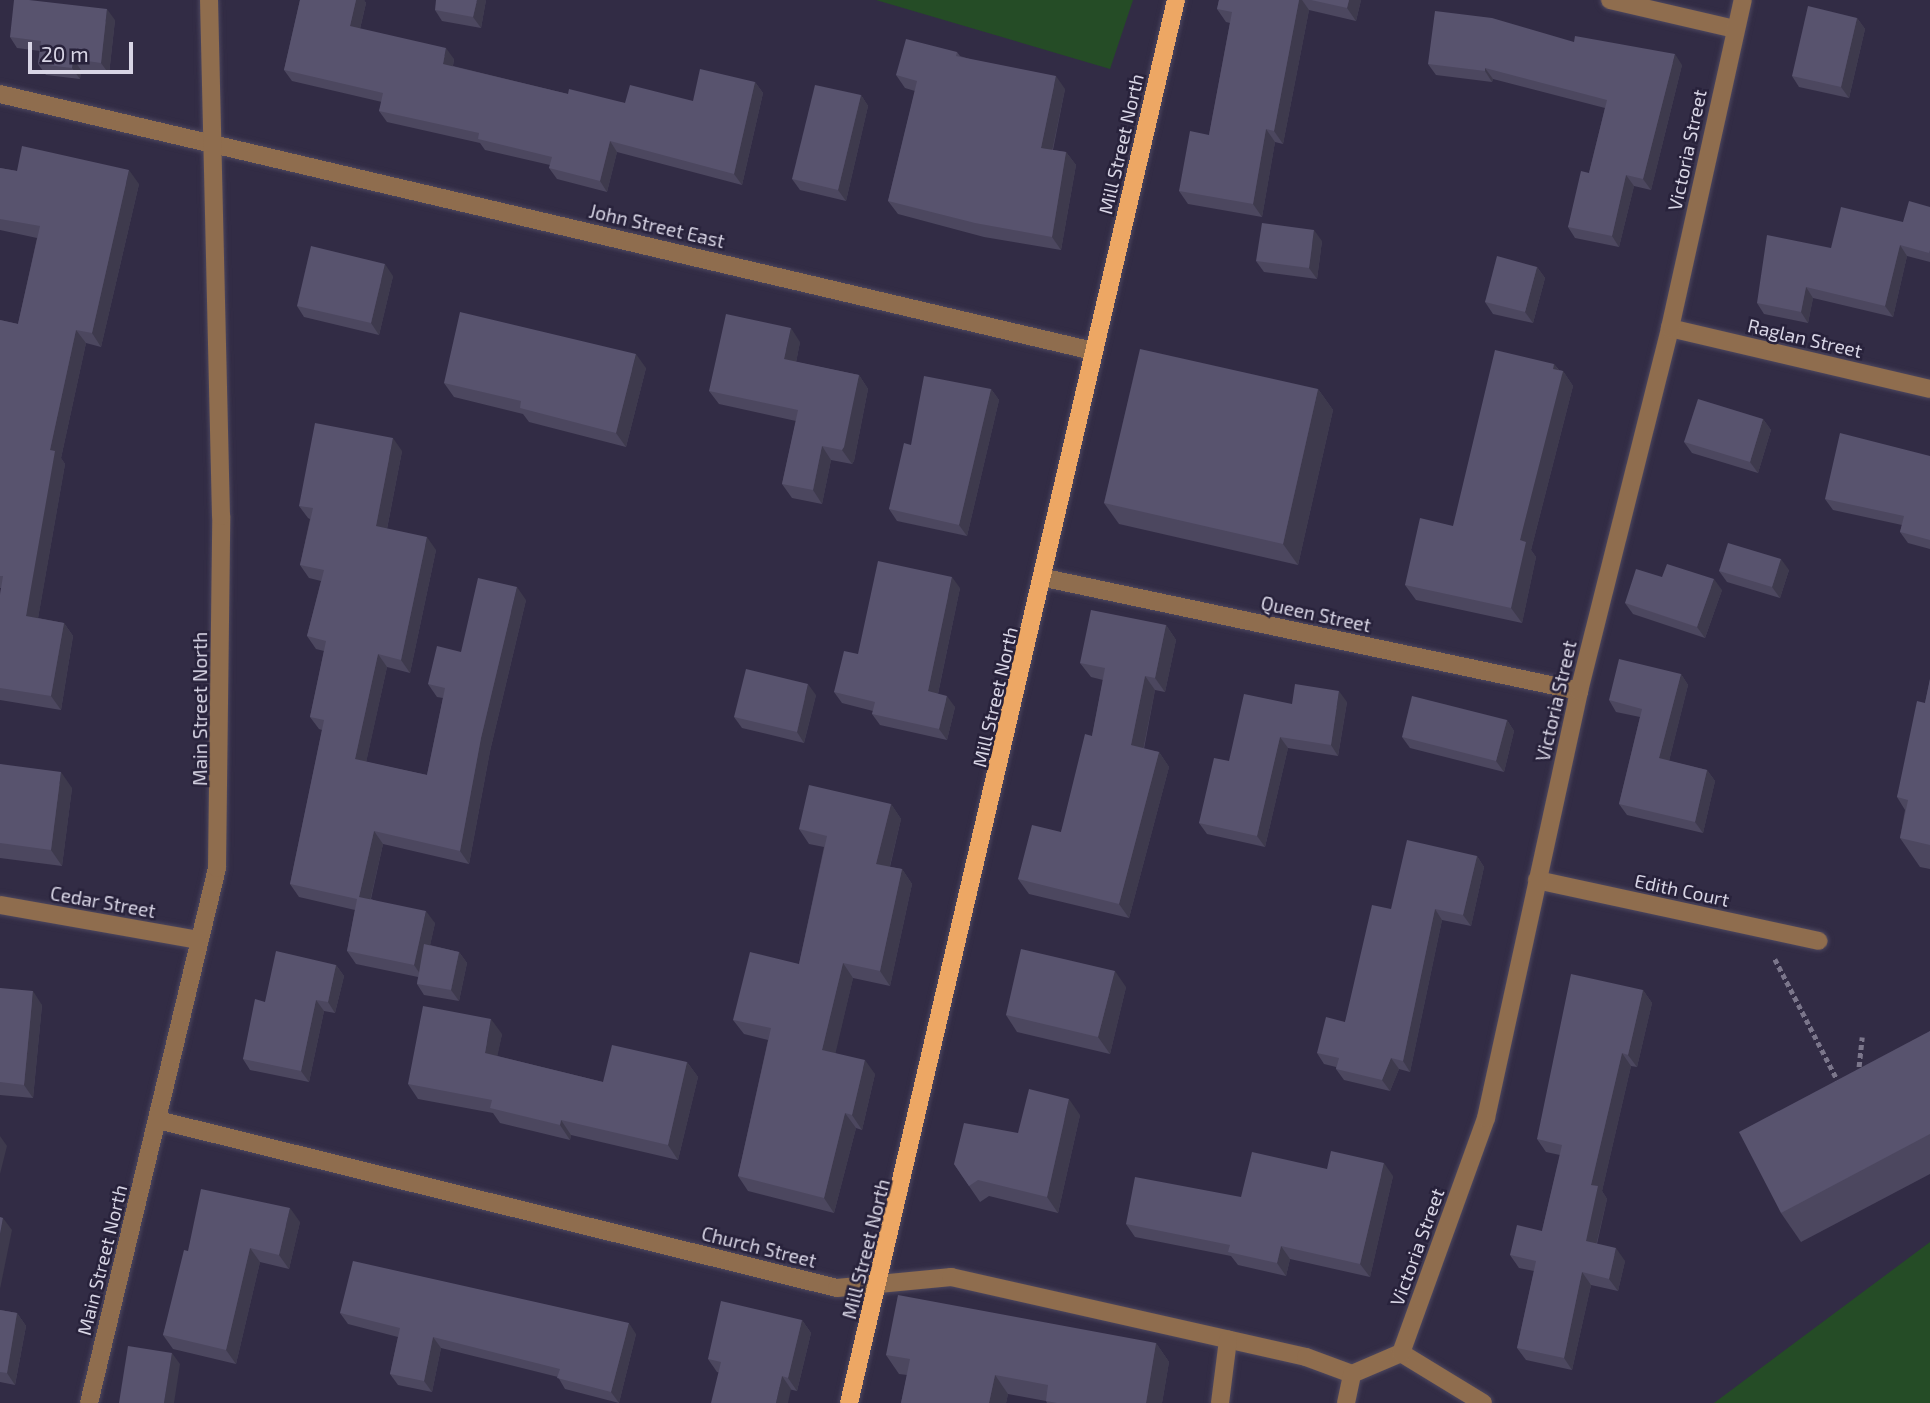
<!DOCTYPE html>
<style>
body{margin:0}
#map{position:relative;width:1930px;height:1403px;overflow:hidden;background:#322c45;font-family:"Exo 2",sans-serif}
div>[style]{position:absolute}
.green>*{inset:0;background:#254c26}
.path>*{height:4.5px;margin-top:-2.25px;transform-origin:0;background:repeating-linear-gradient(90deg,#7b768b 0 5px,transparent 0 8.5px)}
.roads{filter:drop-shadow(0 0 2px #4d475f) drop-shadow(0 0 2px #4d475f)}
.minor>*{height:18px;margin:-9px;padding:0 9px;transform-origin:9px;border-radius:9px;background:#8f6d4e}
.major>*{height:18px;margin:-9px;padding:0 9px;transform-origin:9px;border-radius:9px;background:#eda764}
.wall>*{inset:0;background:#4c475f}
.shaded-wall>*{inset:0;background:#3e3a4d}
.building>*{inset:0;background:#58536e}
span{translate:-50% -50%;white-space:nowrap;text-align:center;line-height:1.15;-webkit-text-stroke:5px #28223b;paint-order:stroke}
.street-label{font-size:19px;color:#d8d5e5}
.scale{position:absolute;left:28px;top:42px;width:105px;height:32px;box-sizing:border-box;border:4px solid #d8d5e5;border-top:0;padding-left:9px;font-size:21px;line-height:24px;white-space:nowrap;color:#d8d5e5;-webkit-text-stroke:5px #28223b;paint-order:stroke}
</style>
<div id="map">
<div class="green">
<div style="clip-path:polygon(876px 0,1133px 0,1110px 69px)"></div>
<div style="clip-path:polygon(1930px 1242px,1930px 1403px,1714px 1403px)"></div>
</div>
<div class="path">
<div style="left:1775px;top:959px;width:142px;rotate:62.7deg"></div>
<div style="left:1858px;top:1075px;width:38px;rotate:-84deg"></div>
</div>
<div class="roads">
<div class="minor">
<div style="left:1610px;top:0;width:128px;rotate:13.1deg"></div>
<div style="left:0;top:94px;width:1123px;rotate:13.23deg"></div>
<div style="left:1670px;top:328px;width:267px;rotate:13.2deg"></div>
<div style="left:1045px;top:578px;width:546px;rotate:11.95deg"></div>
<div style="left:1537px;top:880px;width:288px;rotate:12.2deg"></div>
<div style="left:0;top:905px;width:202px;rotate:10deg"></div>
<div style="left:158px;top:1120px;width:699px;rotate:13.9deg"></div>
<div style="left:837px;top:1288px;width:115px;rotate:-5.5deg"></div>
<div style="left:951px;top:1277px;width:364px;rotate:12.7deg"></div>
<div style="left:1306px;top:1357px;width:49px;rotate:20.3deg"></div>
<div style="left:1401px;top:1353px;width:96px;rotate:31.4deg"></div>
<div style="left:1352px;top:1374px;width:53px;rotate:-23.2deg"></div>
<div style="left:1401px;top:1353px;width:250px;rotate:-70.1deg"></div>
<div style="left:1486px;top:1118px;width:437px;rotate:-77.7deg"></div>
<div style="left:1579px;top:691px;width:374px;rotate:-75.9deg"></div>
<div style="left:1670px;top:328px;width:336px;rotate:-77.5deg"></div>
<div style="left:89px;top:1403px;width:550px;rotate:-76.54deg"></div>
<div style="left:217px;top:868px;width:352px;rotate:-89.3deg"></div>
<div style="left:221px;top:516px;width:516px;rotate:-91.33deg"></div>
<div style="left:1220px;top:1403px;width:64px;rotate:-82.8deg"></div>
<div style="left:1346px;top:1403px;width:30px;rotate:-78deg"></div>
</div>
<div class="major">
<div style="left:849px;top:1403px;width:1441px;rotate:-76.88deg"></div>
</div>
</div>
<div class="wall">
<div style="clip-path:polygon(300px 0,364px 0,366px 3px,360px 29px,454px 59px,453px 66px,568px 94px,625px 103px,693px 101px,755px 82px,763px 93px,742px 185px,617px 152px,607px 192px,557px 179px,549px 168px,550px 165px,485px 150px,480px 143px,387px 122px,379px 111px,382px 102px,292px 81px,284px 70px)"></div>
<div style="clip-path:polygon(486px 0,481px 28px,442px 21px,435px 10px)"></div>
<div style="clip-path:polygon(1219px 0,1361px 0,1356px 21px,1309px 10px,1283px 144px,1275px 142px,1262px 217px,1188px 204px,1179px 191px,1209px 135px,1230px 23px,1226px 22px,1217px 9px)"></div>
<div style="clip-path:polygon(1857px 18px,1865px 29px,1849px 98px,1799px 87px,1792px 76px)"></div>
<div style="clip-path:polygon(115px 20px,109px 74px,81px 70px,80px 79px,46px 75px,38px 64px,40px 51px,17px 48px,10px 37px)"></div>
<div style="clip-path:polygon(1574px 42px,1682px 65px,1651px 190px,1634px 186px,1619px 247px,1575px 238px,1568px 227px,1589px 173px,1605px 108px,1493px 79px,1492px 82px,1436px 75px,1428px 64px)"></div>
<div style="clip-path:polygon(957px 52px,960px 56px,1065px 89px,1053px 150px,1066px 152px,1076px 165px,1061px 250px,984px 237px,898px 214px,888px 201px,915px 91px,905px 88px,896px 75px)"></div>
<div style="clip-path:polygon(861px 95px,868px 106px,846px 201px,800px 190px,792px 179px)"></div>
<div style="clip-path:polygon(0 168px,17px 171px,139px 184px,101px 347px,86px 343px,61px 458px,65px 464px,38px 618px,64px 623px,73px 636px,61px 710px,0 700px,0 595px,1px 588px,0 588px,0 320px,18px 324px,37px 238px,0 230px)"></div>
<div style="clip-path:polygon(1930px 207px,1930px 262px,1907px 256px,1893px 317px,1813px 298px,1808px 323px,1764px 314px,1757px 303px,1831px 248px,1903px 222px)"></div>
<div style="clip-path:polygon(1322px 241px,1317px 279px,1264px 272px,1256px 261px)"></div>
<div style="clip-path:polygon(1537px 267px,1545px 278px,1533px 323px,1493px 314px,1485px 302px)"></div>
<div style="clip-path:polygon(393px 276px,379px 335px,304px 317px,297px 306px)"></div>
<div style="clip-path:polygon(800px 342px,796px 362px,859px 375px,868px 389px,854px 461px,852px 464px,831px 460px,822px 504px,792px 498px,782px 484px,796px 421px,719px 404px,709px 391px)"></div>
<div style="clip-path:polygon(1554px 364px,1559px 370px,1563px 371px,1573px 386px,1531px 550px,1536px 557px,1522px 623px,1416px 600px,1405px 585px,1453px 526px)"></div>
<div style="clip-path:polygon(646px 368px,626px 447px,529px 422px,523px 414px,454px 397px,444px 383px)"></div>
<div style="clip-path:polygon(991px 389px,999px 400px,967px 536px,897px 521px,889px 509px,911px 445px)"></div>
<div style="clip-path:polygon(1318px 389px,1333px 410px,1298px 565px,1119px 524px,1104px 503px)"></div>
<div style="clip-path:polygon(1763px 419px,1771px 430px,1758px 473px,1692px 453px,1684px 442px)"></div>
<div style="clip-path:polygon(402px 451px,387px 529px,436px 550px,410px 673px,387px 667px,366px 762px,427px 775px,443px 698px,437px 697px,428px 684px,461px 652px,526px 600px,490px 751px,469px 864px,383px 844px,371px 899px,435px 923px,430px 945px,459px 952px,467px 963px,459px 1001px,424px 995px,417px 984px,418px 977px,356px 964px,347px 951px,355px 910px,299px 897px,290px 884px,322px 730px,319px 729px,310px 717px,324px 651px,316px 649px,307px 636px,321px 581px,309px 578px,300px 565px,310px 519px,308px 518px,299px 506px)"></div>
<div style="clip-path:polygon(1930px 456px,1930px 549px,1908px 543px,1900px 532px,1902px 525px,1833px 510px,1825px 499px)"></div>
<div style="clip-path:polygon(1789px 570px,1780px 598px,1727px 582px,1719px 571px)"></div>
<div style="clip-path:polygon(1662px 577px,1722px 590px,1705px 638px,1633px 614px,1625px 603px)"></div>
<div style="clip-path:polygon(960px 588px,938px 694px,955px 707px,947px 740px,880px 725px,872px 714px,873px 711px,842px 703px,834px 692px,858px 654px)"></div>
<div style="clip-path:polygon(1166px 625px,1176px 640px,1165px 692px,1155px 690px,1144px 749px,1159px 752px,1169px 767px,1129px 918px,1029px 894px,1018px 879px,1061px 832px,1092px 736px,1103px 680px,1091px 677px,1080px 663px)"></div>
<div style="clip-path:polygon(1681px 674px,1688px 685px,1669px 761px,1707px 770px,1715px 781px,1703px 833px,1627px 815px,1619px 804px,1640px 717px,1616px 712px,1609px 700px)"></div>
<div style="clip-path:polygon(1930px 679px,1930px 869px,1920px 867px,1900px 838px,1905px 810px,1897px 797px,1925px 703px)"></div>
<div style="clip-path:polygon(816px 695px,804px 743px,742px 728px,734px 717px)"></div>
<div style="clip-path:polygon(1347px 702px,1338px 756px,1288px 748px,1265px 847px,1207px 834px,1199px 823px,1229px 761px)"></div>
<div style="clip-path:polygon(1507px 720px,1514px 731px,1504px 772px,1410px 748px,1402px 737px)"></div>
<div style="clip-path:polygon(0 764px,72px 788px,62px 866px,0 858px)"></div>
<div style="clip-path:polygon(891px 804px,901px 819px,890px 867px,902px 869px,912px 884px,890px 986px,853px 978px,835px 1053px,875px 1074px,862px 1130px,856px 1128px,834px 1213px,748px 1191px,738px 1176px,768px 1040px,744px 1034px,733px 1020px,799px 964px,824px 847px,809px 844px,799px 829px)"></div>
<div style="clip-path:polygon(1477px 856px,1484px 867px,1471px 926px,1442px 920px,1410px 1072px,1399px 1069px,1390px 1091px,1344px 1080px,1336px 1069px,1336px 1067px,1324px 1064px,1317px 1053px,1345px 1022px,1391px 909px)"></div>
<div style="clip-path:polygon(336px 965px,344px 976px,335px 1013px,324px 1011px,309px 1082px,250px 1070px,243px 1059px,265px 1002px)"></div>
<div style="clip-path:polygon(1126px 987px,1110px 1054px,1017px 1032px,1006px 1015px)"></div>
<div style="clip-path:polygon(0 988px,42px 1005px,33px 1098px,0 1095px)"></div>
<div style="clip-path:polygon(1643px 990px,1652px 1003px,1637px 1067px,1631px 1066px,1602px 1191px,1607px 1199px,1597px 1244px,1625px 1261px,1618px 1291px,1591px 1285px,1572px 1370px,1526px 1360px,1517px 1348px,1534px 1271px,1519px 1268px,1510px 1255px,1542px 1231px,1560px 1155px,1546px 1152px,1537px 1139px)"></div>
<div style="clip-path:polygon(1930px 1031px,1930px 1174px,1801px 1242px,1781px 1213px)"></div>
<div style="clip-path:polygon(502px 1034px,497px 1056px,603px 1082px,687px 1062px,698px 1077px,678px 1160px,571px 1135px,570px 1140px,500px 1123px,493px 1113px,418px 1099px,408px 1084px)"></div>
<div style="clip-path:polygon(1080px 1115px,1058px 1213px,989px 1196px,980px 1202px,954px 1164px,1018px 1133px)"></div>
<div style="clip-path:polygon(1327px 1169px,1393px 1176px,1370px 1277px,1290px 1259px,1286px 1276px,1238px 1265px,1231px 1256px,1135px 1237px,1126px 1224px,1241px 1197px)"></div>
<div style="clip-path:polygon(300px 1222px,289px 1269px,260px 1262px,236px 1364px,173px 1349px,163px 1335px,188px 1251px)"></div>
<div style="clip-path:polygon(0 1310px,17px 1313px,26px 1326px,15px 1385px,0 1382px)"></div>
<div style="clip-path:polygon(340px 1313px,636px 1334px,619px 1403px,565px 1389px,558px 1377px,441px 1348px,432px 1392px,398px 1385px,390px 1374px,398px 1337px,348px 1324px)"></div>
<div style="clip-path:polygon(802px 1320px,811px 1333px,797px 1391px,717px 1372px,708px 1359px)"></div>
<div style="clip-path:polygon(1156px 1343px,1169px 1362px,1162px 1403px,1047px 1403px,1046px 1401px,1008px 1394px,1006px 1403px,901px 1403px,907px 1375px,899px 1374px,886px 1355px)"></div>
</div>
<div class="shaded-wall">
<div style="clip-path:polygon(356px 0,364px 0,366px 3px,358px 37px,350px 26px)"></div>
<div style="clip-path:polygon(477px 0,486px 0,481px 28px,473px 17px)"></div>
<div style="clip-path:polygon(1299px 0,1302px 0,1309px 10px,1283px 144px,1274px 131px)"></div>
<div style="clip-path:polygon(1349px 0,1361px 0,1356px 21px,1347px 8px)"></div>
<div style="clip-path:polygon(107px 9px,115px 20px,109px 74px,101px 63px)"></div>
<div style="clip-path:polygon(1857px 18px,1865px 29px,1849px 98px,1841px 87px)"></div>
<div style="clip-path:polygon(446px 48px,454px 59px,451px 75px,443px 64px)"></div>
<div style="clip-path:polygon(1675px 54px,1682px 65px,1651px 190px,1643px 179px)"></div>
<div style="clip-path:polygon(73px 59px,81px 70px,80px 79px,72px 68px)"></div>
<div style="clip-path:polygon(1485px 68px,1493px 79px,1492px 82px,1485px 71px)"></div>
<div style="clip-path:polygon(1056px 76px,1065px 89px,1050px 161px,1041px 148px)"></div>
<div style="clip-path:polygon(755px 82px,763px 93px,742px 185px,734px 174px)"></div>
<div style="clip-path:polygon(861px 95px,868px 106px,846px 201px,838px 190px)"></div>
<div style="clip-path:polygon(1266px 129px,1275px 142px,1262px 217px,1253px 204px)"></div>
<div style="clip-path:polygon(610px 141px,617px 152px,607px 192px,600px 181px)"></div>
<div style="clip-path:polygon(1066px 152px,1076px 165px,1061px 250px,1052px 237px)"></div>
<div style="clip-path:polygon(129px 170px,139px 184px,101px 347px,92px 333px)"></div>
<div style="clip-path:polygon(1626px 175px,1634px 186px,1619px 247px,1612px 236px)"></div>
<div style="clip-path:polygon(1314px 230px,1322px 241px,1317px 279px,1309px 268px)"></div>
<div style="clip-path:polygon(1900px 245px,1907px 256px,1893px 317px,1885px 306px)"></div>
<div style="clip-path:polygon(385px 264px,393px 276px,379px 335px,371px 323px)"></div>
<div style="clip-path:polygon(1537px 267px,1545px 278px,1533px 323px,1525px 312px)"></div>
<div style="clip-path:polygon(1806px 287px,1813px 298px,1808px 323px,1801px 312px)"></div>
<div style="clip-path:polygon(791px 328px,800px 342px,794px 373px,784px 359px)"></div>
<div style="clip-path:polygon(76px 330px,86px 343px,61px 458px,65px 464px,36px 630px,26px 616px,50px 450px)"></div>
<div style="clip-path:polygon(636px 354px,646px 368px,626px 447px,616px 433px)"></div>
<div style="clip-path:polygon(1554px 364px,1562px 375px,1563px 371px,1573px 386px,1531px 550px,1536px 557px,1522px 623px,1511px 608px,1520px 540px)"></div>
<div style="clip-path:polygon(859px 375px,868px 389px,854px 461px,852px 464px,842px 450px)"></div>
<div style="clip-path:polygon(991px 389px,999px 400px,967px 536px,959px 525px)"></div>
<div style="clip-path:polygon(1318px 389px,1333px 410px,1298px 565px,1283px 544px)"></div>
<div style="clip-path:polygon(1763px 419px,1771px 430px,1758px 473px,1750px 462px)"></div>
<div style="clip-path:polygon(393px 438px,402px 451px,385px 539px,376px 526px)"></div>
<div style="clip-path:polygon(822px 446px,831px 460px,822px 504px,813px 490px)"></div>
<div style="clip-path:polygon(427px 537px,436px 550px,410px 673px,401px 660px)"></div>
<div style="clip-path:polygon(1781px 559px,1789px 570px,1780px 598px,1772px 587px)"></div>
<div style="clip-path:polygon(952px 577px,960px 588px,936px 703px,928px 691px)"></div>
<div style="clip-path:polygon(1714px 579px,1722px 590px,1705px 638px,1697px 627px)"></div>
<div style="clip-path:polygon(517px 587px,526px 600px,490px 751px,469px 864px,460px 851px,481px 738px)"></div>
<div style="clip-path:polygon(64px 623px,73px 636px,61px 710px,51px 696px)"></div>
<div style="clip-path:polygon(1166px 625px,1176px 640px,1165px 692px,1155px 678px)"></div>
<div style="clip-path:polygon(378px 654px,387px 667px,364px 772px,355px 759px)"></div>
<div style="clip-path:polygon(1681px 674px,1688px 685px,1667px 769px,1659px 758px)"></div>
<div style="clip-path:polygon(1145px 676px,1155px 690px,1141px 760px,1131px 745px)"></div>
<div style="clip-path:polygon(808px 684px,816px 695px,804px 743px,797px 732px)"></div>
<div style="clip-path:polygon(1339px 691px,1347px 702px,1338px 756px,1331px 745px)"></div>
<div style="clip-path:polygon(947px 696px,955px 707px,947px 740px,939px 729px)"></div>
<div style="clip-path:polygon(1507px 720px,1514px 731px,1504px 772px,1496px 761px)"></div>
<div style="clip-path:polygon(1280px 737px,1288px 748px,1265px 847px,1257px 836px)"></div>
<div style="clip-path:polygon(1159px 752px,1169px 767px,1129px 918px,1119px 904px)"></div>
<div style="clip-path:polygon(1707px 770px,1715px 781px,1703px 833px,1695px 822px)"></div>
<div style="clip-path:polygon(61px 772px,72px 788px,62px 866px,51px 850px)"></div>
<div style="clip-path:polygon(891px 804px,901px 819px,887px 878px,876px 864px)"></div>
<div style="clip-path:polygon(374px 831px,383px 844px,368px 910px,359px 897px)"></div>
<div style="clip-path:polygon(1477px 856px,1484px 867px,1471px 926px,1463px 915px)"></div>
<div style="clip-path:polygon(902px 869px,912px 884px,890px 986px,880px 971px)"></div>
<div style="clip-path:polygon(1435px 909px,1442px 920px,1410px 1072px,1403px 1061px)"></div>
<div style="clip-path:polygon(426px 911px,435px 923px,423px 978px,414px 965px)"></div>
<div style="clip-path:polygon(459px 952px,467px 963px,459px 1001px,451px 990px)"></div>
<div style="clip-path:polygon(843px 963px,853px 978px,833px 1064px,822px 1050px)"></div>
<div style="clip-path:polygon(336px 965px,344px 976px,335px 1013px,328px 1002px)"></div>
<div style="clip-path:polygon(1115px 971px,1126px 987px,1110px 1054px,1098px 1037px)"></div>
<div style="clip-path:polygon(1643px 990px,1652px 1003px,1637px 1067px,1628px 1055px)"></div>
<div style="clip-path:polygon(33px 991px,42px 1005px,33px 1098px,24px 1085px)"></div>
<div style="clip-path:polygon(316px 1000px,324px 1011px,309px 1082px,301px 1071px)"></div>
<div style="clip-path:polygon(491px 1019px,502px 1034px,495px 1068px,485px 1053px)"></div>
<div style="clip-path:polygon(1622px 1053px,1631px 1066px,1602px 1191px,1607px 1199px,1594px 1254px,1586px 1241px,1591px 1185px)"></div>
<div style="clip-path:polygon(1391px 1058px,1399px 1069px,1390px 1091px,1382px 1080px)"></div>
<div style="clip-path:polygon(865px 1060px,875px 1074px,862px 1130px,852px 1115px)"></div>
<div style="clip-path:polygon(687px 1062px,698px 1077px,678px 1160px,668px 1145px)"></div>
<div style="clip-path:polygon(1069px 1099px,1080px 1115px,1058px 1213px,1047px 1197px)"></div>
<div style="clip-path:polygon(845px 1113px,856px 1128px,834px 1213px,824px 1198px)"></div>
<div style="clip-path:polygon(561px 1120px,571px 1135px,570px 1140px,560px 1125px)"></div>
<div style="clip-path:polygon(0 1136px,7px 1146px,0 1174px)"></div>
<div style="clip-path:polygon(1384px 1163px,1393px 1176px,1370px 1277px,1360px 1264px)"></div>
<div style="clip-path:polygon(290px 1208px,300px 1222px,289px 1269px,279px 1255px)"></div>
<div style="clip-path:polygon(3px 1218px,12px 1230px,0 1289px,0 1234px)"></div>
<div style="clip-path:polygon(1281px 1246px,1290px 1259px,1286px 1276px,1277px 1263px)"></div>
<div style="clip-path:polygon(250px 1248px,260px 1262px,236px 1364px,226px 1350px)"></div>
<div style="clip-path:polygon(1616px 1248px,1625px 1261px,1618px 1291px,1609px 1279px)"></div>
<div style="clip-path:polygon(1582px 1272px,1591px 1285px,1572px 1370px,1564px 1358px)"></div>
<div style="clip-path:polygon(17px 1313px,26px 1326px,15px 1385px,7px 1373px)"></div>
<div style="clip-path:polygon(802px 1320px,811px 1333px,797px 1391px,788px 1378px)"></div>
<div style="clip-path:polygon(629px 1323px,636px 1334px,619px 1403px,611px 1392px)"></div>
<div style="clip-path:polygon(433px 1337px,441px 1348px,432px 1392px,424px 1381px)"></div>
<div style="clip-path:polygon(1156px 1343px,1169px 1362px,1162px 1403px,1146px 1403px)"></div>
<div style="clip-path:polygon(172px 1353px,180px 1364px,174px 1403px,164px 1403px)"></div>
<div style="clip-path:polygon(995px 1375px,1008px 1394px,1006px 1403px,989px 1403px)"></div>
<div style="clip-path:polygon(782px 1376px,791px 1389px,788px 1403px,776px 1403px)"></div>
</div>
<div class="building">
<div style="clip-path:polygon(14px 0,29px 0,107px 9px,101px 63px,73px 59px,72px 68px,38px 64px,41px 41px,10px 37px)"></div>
<div style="clip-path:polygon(300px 0,356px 0,350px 26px,446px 48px,443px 64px,568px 94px,569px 89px,625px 103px,630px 85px,693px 101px,700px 69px,755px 82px,734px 174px,610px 141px,600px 181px,549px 168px,552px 157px,478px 139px,479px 133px,379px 111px,383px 93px,284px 70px)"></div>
<div style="clip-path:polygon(436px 0,477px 0,473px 17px,435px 10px)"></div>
<div style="clip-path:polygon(1219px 0,1299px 0,1274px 131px,1266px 129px,1253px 204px,1179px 191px,1190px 131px,1209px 135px,1232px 12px,1217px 9px)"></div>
<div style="clip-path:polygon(1311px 0,1349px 0,1347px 8px)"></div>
<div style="clip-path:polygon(1808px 6px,1857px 18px,1841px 87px,1792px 76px)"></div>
<div style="clip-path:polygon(1435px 11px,1492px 18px,1574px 42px,1575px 36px,1675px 54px,1643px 179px,1626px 175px,1612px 236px,1568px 227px,1581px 171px,1589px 173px,1607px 100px,1485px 68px,1485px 71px,1428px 64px)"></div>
<div style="clip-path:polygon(906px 39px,957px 52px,956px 56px,1056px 76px,1041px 148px,1066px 152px,1052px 237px,975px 223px,888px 201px,917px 81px,896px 75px)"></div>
<div style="clip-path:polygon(815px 85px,861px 95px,838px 190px,792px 179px)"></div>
<div style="clip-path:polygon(22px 146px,129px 170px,92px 333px,76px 330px,50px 450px,55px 451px,26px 616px,64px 623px,51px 696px,0 688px,0 595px,3px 576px,0 576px,0 320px,18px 324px,40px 226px,0 219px,0 168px,17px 171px)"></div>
<div style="clip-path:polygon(1909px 201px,1930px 207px,1930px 250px,1929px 253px,1900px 245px,1885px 306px,1806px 287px,1801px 312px,1757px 303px,1767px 235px,1831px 248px,1841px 207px,1903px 222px)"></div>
<div style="clip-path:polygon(1262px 223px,1314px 230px,1309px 268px,1256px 261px)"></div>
<div style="clip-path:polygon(311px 246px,385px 264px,371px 323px,297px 306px)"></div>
<div style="clip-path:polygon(1497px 256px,1537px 267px,1525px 312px,1485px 302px)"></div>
<div style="clip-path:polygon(460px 312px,636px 354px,616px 433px,520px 408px,521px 401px,444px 383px)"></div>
<div style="clip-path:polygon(726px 314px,791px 328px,784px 359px,859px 375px,844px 447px,842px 450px,822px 446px,813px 490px,782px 484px,798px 410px,709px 391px)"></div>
<div style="clip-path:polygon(1140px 349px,1318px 389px,1283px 544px,1104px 503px)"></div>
<div style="clip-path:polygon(1495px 350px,1554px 364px,1553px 369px,1563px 371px,1520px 540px,1526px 542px,1511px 608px,1405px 585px,1420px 518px,1453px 526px)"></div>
<div style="clip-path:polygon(924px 376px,991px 389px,959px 525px,889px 509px,904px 443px,911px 445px)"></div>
<div style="clip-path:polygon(1698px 399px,1763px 419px,1750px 462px,1684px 442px)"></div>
<div style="clip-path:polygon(315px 423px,393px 438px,376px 526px,427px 537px,401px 660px,378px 654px,355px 759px,427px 775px,445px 688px,428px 684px,437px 646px,461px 652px,478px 578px,517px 587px,481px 738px,460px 851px,374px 831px,359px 897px,426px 911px,414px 965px,347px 951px,357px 899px,290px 884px,324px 720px,310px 717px,326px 641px,307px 636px,324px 570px,300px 565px,313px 508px,299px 506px)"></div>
<div style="clip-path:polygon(1840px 433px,1930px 456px,1930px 540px,1900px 532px,1904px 516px,1825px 499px)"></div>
<div style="clip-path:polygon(1728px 543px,1781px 559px,1772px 587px,1719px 571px)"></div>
<div style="clip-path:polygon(878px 561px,952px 577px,928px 691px,947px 696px,939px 729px,872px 714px,875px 702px,834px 692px,844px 651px,858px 654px)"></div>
<div style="clip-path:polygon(1667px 564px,1714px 579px,1697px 627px,1625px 603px,1636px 569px,1662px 577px)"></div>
<div style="clip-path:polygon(1091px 610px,1166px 625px,1155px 678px,1145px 676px,1131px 745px,1159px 752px,1119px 904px,1018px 879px,1032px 825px,1061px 832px,1085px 734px,1092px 736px,1105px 668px,1080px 663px)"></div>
<div style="clip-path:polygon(1619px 659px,1681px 674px,1659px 758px,1707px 770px,1695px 822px,1619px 804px,1642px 709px,1609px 700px)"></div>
<div style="clip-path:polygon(746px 669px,808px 684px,797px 732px,734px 717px)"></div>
<div style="clip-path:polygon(1930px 679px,1930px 845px,1900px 838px,1908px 800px,1897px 797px,1917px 701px,1925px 703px)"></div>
<div style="clip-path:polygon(1295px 684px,1339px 691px,1331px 745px,1280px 737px,1257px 836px,1199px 823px,1214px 758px,1229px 761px,1244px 694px,1292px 704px)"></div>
<div style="clip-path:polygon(1412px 696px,1507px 720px,1496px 761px,1402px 737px)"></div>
<div style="clip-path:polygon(0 764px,61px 772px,51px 850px,0 843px)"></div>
<div style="clip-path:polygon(809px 785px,891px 804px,876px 864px,902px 869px,880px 971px,843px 963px,822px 1050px,865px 1060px,852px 1115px,845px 1113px,824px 1198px,738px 1176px,771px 1028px,733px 1020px,750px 952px,799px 964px,827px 836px,799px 829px)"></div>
<div style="clip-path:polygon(1407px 840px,1477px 856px,1463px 915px,1435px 909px,1403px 1061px,1391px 1058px,1382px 1080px,1336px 1069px,1339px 1058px,1317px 1053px,1326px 1017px,1345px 1022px,1372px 905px,1391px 909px)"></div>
<div style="clip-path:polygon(424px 944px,459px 952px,451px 990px,417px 984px)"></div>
<div style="clip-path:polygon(1021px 949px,1115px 971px,1098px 1037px,1006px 1015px)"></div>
<div style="clip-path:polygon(276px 951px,336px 965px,328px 1002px,316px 1000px,301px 1071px,243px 1059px,255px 999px,265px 1002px)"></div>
<div style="clip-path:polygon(1571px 974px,1643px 990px,1628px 1055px,1622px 1053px,1591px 1185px,1598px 1186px,1586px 1241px,1616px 1248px,1609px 1279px,1582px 1272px,1564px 1358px,1517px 1348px,1536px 1261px,1510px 1255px,1517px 1225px,1542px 1231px,1562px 1145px,1537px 1139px)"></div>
<div style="clip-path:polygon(0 988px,33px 991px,24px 1085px,0 1082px)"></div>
<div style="clip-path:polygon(423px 1006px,491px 1019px,485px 1053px,603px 1082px,612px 1045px,687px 1062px,668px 1145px,561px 1120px,560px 1125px,490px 1108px,492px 1100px,408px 1084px)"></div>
<div style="clip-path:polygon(1930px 1031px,1930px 1134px,1781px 1213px,1739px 1132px)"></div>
<div style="clip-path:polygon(1029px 1089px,1069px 1099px,1047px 1197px,978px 1180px,969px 1186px,954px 1164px,964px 1123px,1018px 1133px)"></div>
<div style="clip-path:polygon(1331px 1151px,1384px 1163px,1360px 1264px,1281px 1246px,1277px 1263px,1228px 1252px,1230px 1245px,1126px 1224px,1135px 1177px,1241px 1197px,1252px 1152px,1327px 1169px)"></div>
<div style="clip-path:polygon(201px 1189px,290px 1208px,279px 1255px,250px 1248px,226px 1350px,163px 1335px,184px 1250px,188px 1251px)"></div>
<div style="clip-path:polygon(0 1217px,3px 1218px,0 1234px)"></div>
<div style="clip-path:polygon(353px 1261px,629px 1323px,611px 1392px,557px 1378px,560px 1369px,433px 1337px,424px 1381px,390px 1374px,400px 1328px,340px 1313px)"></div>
<div style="clip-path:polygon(898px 1295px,1156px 1343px,1146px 1403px,1057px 1403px,1046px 1401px,1048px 1385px,995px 1375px,989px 1403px,901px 1403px,910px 1359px,886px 1355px)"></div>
<div style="clip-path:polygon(721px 1301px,802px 1320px,788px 1378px,782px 1376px,776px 1403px,711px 1403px,721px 1362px,708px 1359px)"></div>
<div style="clip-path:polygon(0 1310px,17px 1313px,7px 1373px,0 1372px)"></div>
<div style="clip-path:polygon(128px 1346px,172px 1353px,164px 1403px,119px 1403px)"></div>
</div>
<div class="street-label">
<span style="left:1121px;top:144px;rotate:-77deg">Mill Street North</span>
<span style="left:1687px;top:150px;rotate:-78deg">Victoria Street</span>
<span style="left:657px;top:226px;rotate:13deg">John Street East</span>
<span style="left:1805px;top:338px;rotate:13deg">Raglan Street</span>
<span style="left:1316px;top:614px;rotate:12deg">Queen Street</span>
<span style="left:995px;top:697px;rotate:-77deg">Mill Street North</span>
<span style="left:1556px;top:701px;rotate:-77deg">Victoria Street</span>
<span style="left:200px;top:709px;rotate:-90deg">Main Street North</span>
<span style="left:1682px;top:890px;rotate:12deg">Edith Court</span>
<span style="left:103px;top:902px;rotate:10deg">Cedar Street</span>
<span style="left:759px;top:1247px;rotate:14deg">Church Street</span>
<span style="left:1417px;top:1247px;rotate:-70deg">Victoria Street</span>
<span style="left:866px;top:1249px;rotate:-76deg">Mill Street North</span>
<span style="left:102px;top:1260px;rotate:-76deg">Main Street North</span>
</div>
<div class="scale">20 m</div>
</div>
